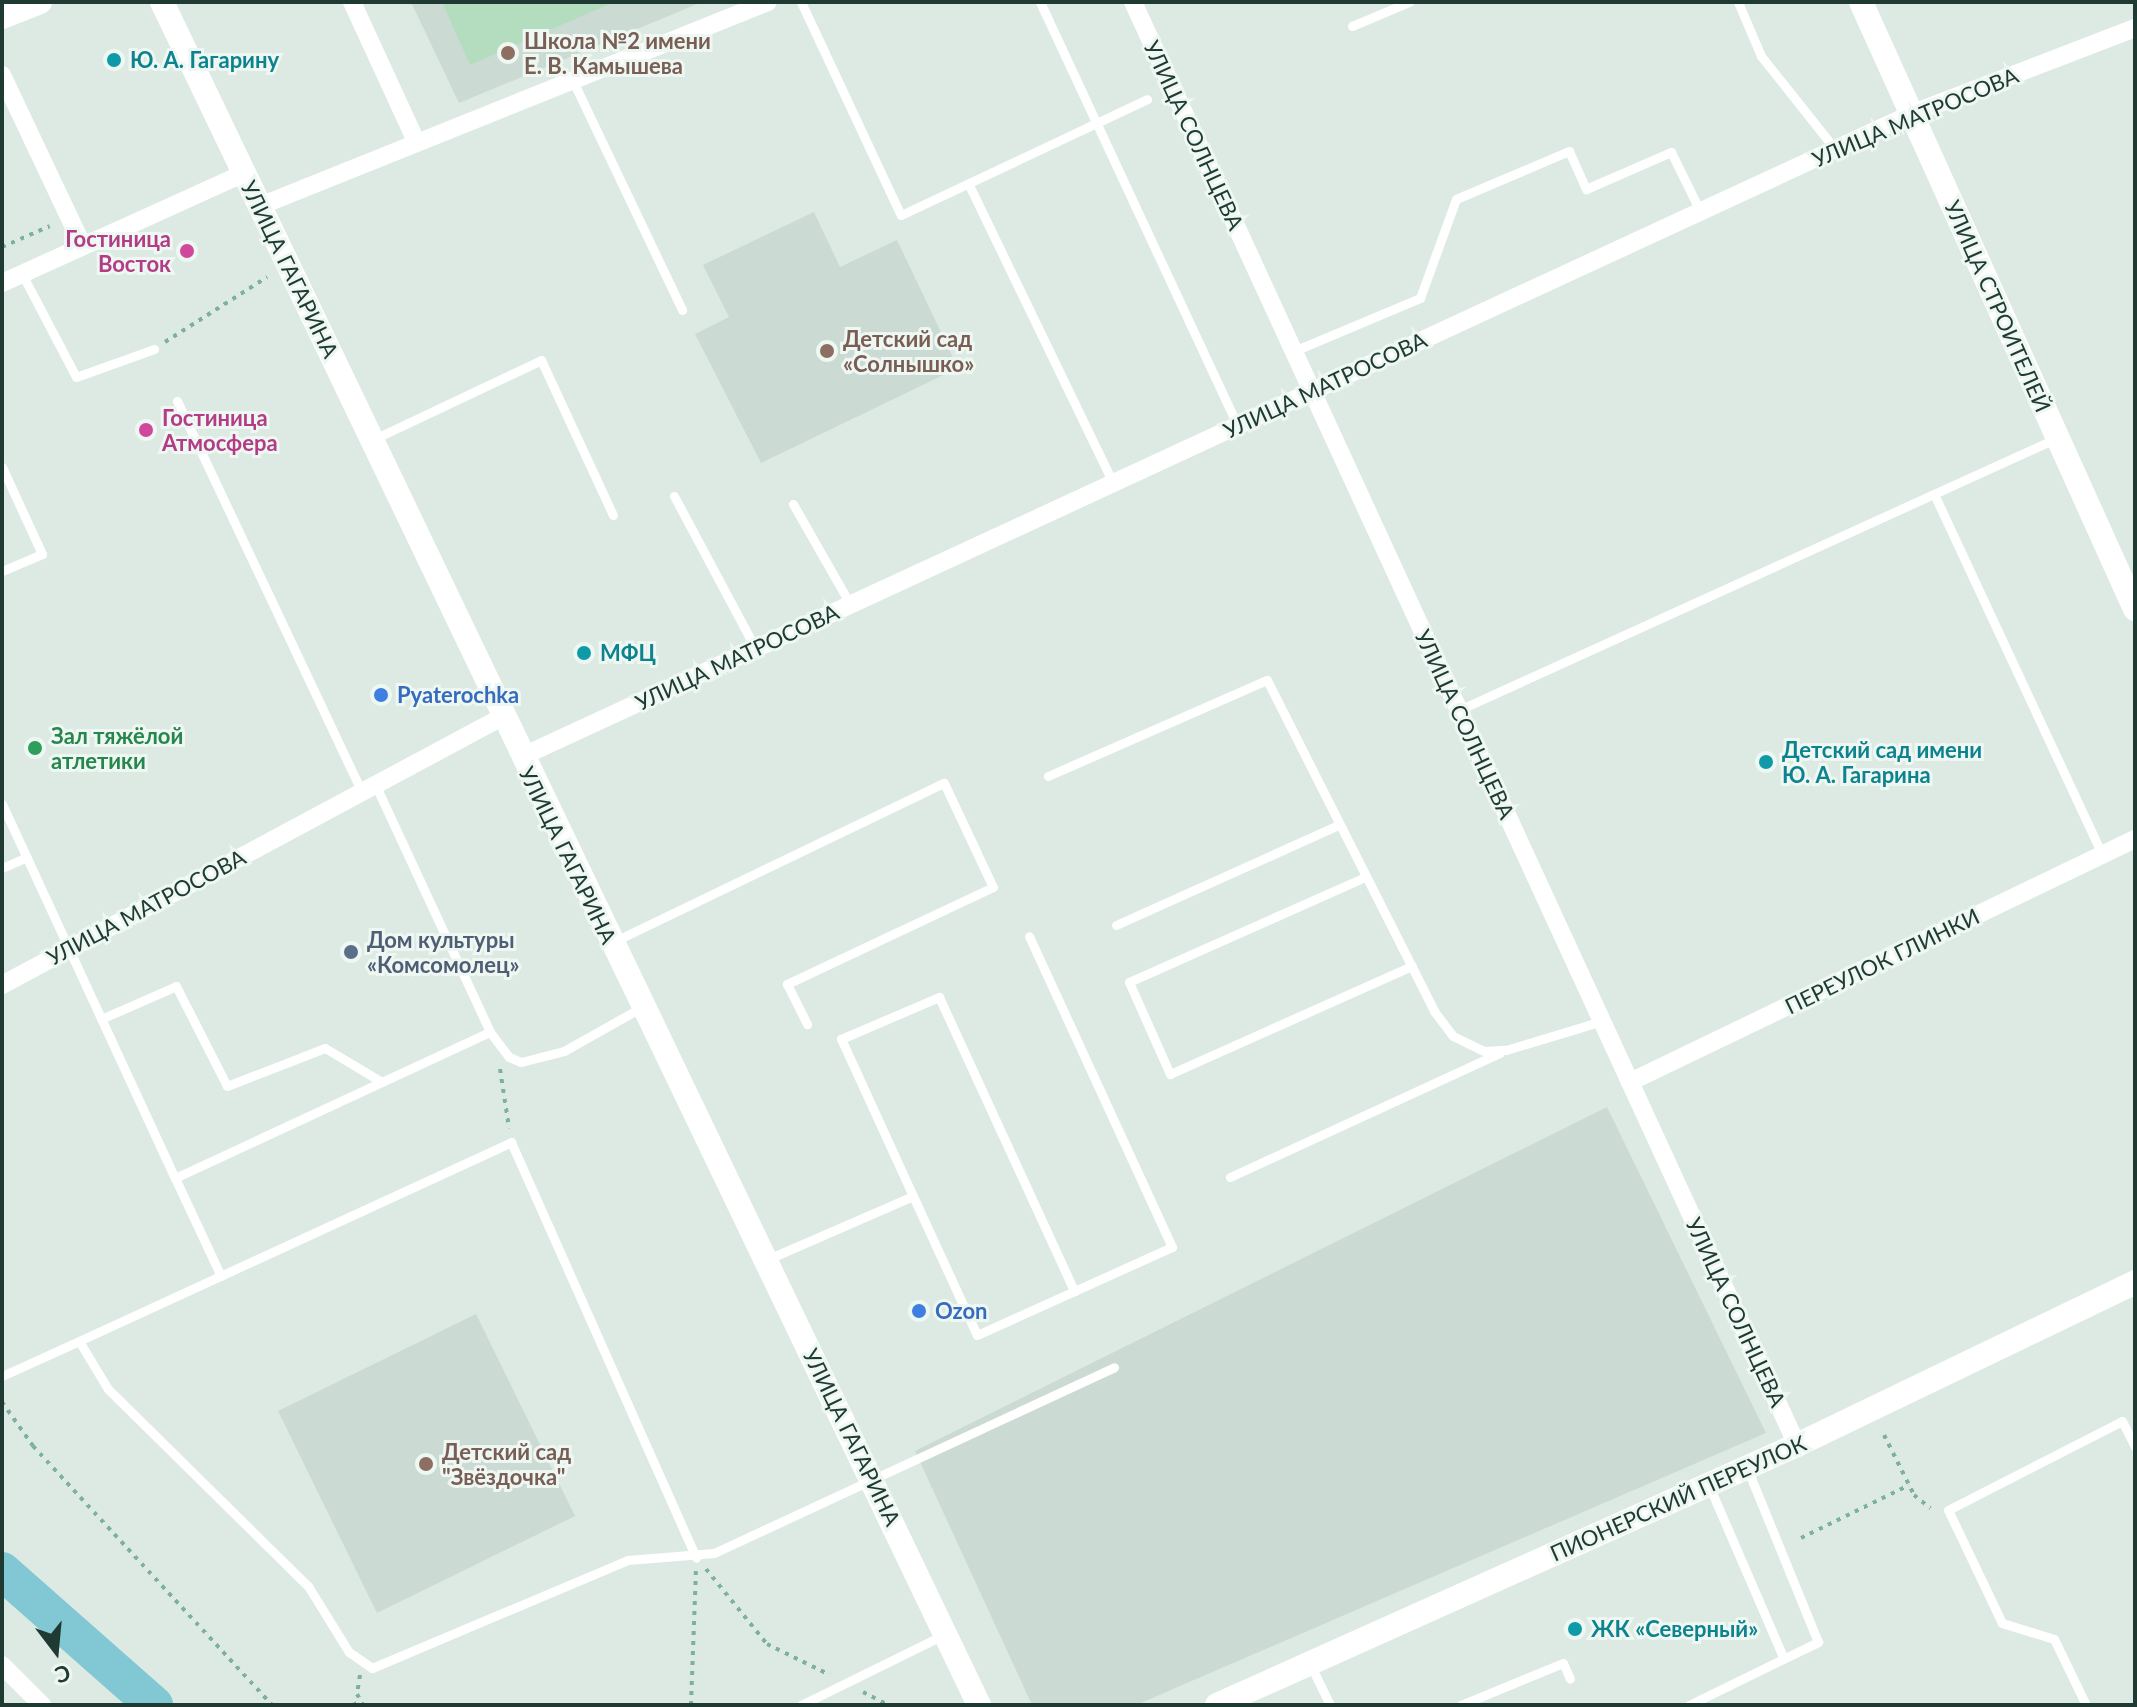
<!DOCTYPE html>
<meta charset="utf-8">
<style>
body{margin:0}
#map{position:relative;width:2137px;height:1707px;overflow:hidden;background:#ddeae4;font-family:Lato,sans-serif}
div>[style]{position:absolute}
.built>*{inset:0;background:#cbdad3}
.green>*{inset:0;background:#b4ddbf}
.river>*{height:38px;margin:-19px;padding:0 19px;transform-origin:19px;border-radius:19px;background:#81c7d4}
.path>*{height:4px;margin-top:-2px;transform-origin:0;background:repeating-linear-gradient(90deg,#7cb09f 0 4px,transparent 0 10px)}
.lane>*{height:9px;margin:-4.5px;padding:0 4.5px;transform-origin:4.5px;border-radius:4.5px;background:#fff}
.street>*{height:18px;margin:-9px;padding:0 9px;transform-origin:9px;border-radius:9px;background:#fff}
.secondary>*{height:24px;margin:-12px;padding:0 12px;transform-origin:12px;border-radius:12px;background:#fff}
.dots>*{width:22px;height:22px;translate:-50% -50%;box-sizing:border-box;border:4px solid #eef7f2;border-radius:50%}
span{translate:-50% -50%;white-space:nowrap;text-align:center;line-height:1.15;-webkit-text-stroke:6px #eef7f2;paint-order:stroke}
.education-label{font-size:22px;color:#785e54;font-weight:700}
.left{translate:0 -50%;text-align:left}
.culture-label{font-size:22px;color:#0d838f;font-weight:700}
.street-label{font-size:22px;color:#1e3a33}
.hotel-label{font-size:22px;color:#b23c85;font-weight:700}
.right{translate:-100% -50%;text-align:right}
.shop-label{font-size:22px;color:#366cbe;font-weight:700}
.leisure-label{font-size:22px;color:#27864d;font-weight:700}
.service-label{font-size:22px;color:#4e5e75;font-weight:700}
.frame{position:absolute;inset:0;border:4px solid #1e3a33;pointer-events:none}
.north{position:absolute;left:16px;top:1611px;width:80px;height:80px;-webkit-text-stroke:6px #eef7f2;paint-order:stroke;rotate:164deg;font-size:22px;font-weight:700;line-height:32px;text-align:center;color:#1e3a33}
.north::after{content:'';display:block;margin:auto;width:28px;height:36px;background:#1e3a33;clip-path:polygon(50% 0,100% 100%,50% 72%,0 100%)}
</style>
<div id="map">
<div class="built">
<div style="clip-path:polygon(411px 2px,702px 2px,459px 103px)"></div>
<div style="clip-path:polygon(814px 212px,840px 267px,897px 240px,958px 368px,761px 463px,695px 334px,729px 317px,703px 265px)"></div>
<div style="clip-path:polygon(1607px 1107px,1766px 1433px,1136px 1705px,1032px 1705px,915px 1451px)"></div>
<div style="clip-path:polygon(476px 1314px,575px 1516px,377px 1613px,278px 1411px)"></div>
</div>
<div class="green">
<div style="clip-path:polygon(442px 2px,614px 2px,470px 65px)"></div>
</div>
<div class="river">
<div style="left:2px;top:1571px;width:203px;rotate:41.4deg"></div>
</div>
<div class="path">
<div style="left:2px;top:247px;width:52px;rotate:-23.6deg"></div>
<div style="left:165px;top:342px;width:121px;rotate:-32.5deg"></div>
<div style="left:500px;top:1069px;width:60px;rotate:81.3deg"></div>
<div style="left:2px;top:1402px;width:54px;rotate:54.8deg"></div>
<div style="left:33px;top:1446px;width:352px;rotate:47.3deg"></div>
<div style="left:1884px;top:1435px;width:67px;rotate:63.4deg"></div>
<div style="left:1914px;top:1495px;width:21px;rotate:39deg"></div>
<div style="left:1801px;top:1538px;width:120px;rotate:-26.1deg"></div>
<div style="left:706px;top:1569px;width:97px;rotate:50.9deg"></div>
<div style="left:767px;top:1644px;width:70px;rotate:26.2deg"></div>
<div style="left:360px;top:1675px;width:19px;rotate:99deg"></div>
<div style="left:357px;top:1694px;width:13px;rotate:61deg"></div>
<div style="left:863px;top:1692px;width:29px;rotate:27deg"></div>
<div style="left:353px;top:1705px;width:9px;rotate:-27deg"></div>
<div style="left:691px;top:1705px;width:134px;rotate:-87.9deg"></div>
</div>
<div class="lane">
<div style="left:801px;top:2px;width:235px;rotate:64.9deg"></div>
<div style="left:901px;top:215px;width:272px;rotate:-25.2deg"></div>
<div style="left:1040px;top:2px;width:467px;rotate:65deg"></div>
<div style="left:1738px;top:2px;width:59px;rotate:66.9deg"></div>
<div style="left:1761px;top:56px;width:119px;rotate:51.5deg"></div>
<div style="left:1352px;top:26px;width:62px;rotate:-22.8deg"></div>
<div style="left:572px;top:79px;width:256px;rotate:64.5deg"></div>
<div style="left:969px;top:185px;width:331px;rotate:64.2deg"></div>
<div style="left:22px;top:274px;width:116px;rotate:62.3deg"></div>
<div style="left:76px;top:377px;width:83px;rotate:-19.7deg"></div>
<div style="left:1294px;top:351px;width:137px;rotate:-22.8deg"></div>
<div style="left:1420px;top:298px;width:105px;rotate:-70deg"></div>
<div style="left:1456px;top:199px;width:123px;rotate:-23deg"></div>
<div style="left:1569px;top:151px;width:42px;rotate:65.9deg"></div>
<div style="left:1586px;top:189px;width:93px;rotate:-23.5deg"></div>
<div style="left:1671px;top:152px;width:66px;rotate:63.8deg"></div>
<div style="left:177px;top:401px;width:431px;rotate:64.7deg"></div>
<div style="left:372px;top:440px;width:187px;rotate:-25.3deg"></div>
<div style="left:541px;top:360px;width:171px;rotate:65.1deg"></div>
<div style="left:2px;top:467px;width:96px;rotate:65.3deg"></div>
<div style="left:42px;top:554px;width:43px;rotate:157deg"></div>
<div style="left:1934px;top:494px;width:398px;rotate:65deg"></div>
<div style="left:674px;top:496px;width:172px;rotate:61.9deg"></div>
<div style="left:793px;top:504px;width:115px;rotate:60.3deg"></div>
<div style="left:1459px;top:710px;width:657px;rotate:-24.46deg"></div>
<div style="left:1048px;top:776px;width:239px;rotate:-23.7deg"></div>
<div style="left:1267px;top:680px;width:371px;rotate:63.2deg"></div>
<div style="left:1434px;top:1011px;width:31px;rotate:53deg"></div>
<div style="left:1453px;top:1036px;width:34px;rotate:26deg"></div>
<div style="left:1484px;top:1051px;width:22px;rotate:-3deg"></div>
<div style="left:1506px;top:1050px;width:100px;rotate:-16.8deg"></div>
<div style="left:375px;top:784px;width:273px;rotate:65.1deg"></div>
<div style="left:490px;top:1032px;width:31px;rotate:53deg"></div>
<div style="left:509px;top:1057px;width:13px;rotate:23deg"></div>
<div style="left:521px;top:1062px;width:44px;rotate:-14.3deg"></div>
<div style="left:564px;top:1051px;width:90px;rotate:-29.4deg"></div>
<div style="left:2px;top:804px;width:412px;rotate:65.2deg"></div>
<div style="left:175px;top:1178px;width:347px;rotate:-24.9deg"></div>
<div style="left:2px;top:868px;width:27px;rotate:-24deg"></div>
<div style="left:1365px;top:877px;width:258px;rotate:156deg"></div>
<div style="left:1129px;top:982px;width:101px;rotate:66deg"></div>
<div style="left:1170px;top:1074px;width:265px;rotate:-24.1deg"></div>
<div style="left:1116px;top:925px;width:244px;rotate:-24.2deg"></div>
<div style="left:613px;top:942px;width:367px;rotate:-25.7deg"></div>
<div style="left:944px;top:783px;width:115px;rotate:64.8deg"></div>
<div style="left:993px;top:887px;width:228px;rotate:154.8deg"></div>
<div style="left:787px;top:984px;width:45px;rotate:63.4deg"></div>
<div style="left:101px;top:1019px;width:82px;rotate:-23.7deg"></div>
<div style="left:176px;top:986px;width:112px;rotate:63deg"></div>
<div style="left:227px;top:1086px;width:105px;rotate:-21.2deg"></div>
<div style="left:325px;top:1048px;width:66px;rotate:30.8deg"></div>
<div style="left:1230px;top:1177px;width:297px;rotate:-24.7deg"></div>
<div style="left:175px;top:1178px;width:108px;rotate:64.9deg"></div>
<div style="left:913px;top:1196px;width:153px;rotate:65.3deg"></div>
<div style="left:977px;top:1335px;width:214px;rotate:-24.3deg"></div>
<div style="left:1172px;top:1247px;width:342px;rotate:-114.7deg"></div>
<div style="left:766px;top:1260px;width:160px;rotate:-23.5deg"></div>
<div style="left:913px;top:1196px;width:173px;rotate:-114.6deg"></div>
<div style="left:841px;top:1039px;width:107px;rotate:-23.2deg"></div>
<div style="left:939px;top:997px;width:324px;rotate:65.3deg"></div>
<div style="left:79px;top:1341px;width:476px;rotate:-24.7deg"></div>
<div style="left:511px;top:1142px;width:455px;rotate:66deg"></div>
<div style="left:2px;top:1376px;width:85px;rotate:-24.4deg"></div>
<div style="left:79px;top:1341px;width:56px;rotate:58.9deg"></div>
<div style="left:108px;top:1389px;width:281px;rotate:44.6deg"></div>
<div style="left:308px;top:1586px;width:78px;rotate:58.2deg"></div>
<div style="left:349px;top:1652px;width:28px;rotate:35deg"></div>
<div style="left:372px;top:1668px;width:278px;rotate:-22.9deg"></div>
<div style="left:628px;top:1560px;width:86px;rotate:-4.7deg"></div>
<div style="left:714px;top:1553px;width:441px;rotate:-24.9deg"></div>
<div style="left:1710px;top:1488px;width:184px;rotate:66.6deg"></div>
<div style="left:1310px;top:1664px;width:46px;rotate:64deg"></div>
<div style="left:801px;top:1705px;width:158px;rotate:-26.2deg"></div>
<div style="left:1461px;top:1705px;width:110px;rotate:-22.4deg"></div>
<div style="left:1563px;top:1663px;width:17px;rotate:66deg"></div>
<div style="left:1689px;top:1705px;width:144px;rotate:-26deg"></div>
<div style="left:1818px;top:1642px;width:188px;rotate:-112.2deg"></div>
<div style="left:2086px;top:1705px;width:73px;rotate:-115.9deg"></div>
<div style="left:2054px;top:1639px;width:54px;rotate:-162.9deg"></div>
<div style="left:2002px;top:1623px;width:125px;rotate:-115.5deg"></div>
<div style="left:1948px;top:1510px;width:195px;rotate:-27.1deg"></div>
<div style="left:2122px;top:1421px;width:29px;rotate:63deg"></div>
</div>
<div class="street">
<div style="left:352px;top:2px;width:153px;rotate:65.3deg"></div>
<div style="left:1133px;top:2px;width:1588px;rotate:65.29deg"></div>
<div style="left:2px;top:75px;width:189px;rotate:64.7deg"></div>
<div style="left:260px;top:206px;width:547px;rotate:-21.88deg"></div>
<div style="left:2px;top:283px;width:266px;rotate:-24.4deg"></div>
<div style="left:521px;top:757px;width:1532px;rotate:-24.82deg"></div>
<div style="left:1911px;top:114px;width:240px;rotate:-21deg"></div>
<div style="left:2px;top:985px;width:567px;rotate:-28.19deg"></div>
<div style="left:1630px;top:1082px;width:560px;rotate:-25.7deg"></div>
<div style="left:2px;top:1665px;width:57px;rotate:45deg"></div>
</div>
<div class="secondary">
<div style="left:162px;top:2px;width:1889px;rotate:64.37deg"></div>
<div style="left:1861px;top:2px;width:666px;rotate:65.71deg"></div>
<div style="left:2px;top:17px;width:41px;rotate:-21.5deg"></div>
<div style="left:1217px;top:1705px;width:636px;rotate:-24.15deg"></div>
<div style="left:1797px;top:1445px;width:375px;rotate:-25.7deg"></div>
</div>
<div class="dots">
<div style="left:508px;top:53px;background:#8d6e63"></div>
<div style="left:114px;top:60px;background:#0f9aa8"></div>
<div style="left:187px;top:251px;background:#d1479c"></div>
<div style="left:827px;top:351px;background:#8d6e63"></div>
<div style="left:146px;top:430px;background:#d1479c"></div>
<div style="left:584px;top:653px;background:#0f9aa8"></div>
<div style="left:381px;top:695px;background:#3f7fe0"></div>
<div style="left:35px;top:748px;background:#2e9e5b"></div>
<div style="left:1766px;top:762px;background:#0f9aa8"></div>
<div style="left:351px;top:952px;background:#5c6f8a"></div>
<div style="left:919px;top:1311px;background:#3f7fe0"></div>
<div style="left:426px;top:1464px;background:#8d6e63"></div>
<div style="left:1575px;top:1629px;background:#0f9aa8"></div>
</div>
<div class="education-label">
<span class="left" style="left:524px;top:53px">Школа №2 имени<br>Е. В. Камышева</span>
<span class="left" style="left:843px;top:351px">Детский сад<br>«Солнышко»</span>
<span class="left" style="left:442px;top:1464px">Детский сад<br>"Звёздочка"</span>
</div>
<div class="culture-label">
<span class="left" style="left:130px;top:60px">Ю. А. Гагарину</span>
<span class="left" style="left:600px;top:653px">МФЦ</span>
<span class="left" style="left:1782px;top:762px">Детский сад имени<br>Ю. А. Гагарина</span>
<span class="left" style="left:1591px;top:1629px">ЖК «Северный»</span>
</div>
<div class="street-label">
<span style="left:1915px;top:117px;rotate:-23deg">УЛИЦА МАТРОСОВА</span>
<span style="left:1194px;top:135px;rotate:65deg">УЛИЦА СОЛНЦЕВА</span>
<span style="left:290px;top:269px;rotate:64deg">УЛИЦА ГАГАРИНА</span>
<span style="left:1998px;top:306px;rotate:66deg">УЛИЦА СТРОИТЕЛЕЙ</span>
<span style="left:1325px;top:385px;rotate:-25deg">УЛИЦА МАТРОСОВА</span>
<span style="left:737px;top:657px;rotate:-25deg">УЛИЦА МАТРОСОВА</span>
<span style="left:1465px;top:724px;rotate:65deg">УЛИЦА СОЛНЦЕВА</span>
<span style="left:568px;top:855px;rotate:64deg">УЛИЦА ГАГАРИНА</span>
<span style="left:146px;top:907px;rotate:-28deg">УЛИЦА МАТРОСОВА</span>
<span style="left:1882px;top:961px;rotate:-26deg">ПЕРЕУЛОК ГЛИНКИ</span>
<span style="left:1736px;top:1312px;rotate:65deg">УЛИЦА СОЛНЦЕВА</span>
<span style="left:852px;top:1437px;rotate:64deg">УЛИЦА ГАГАРИНА</span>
<span style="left:1678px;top:1498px;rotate:-24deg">ПИОНЕРСКИЙ ПЕРЕУЛОК</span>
</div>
<div class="hotel-label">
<span class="right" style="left:171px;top:251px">Гостиница<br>Восток</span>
<span class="left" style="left:162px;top:430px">Гостиница<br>Атмосфера</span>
</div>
<div class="shop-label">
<span class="left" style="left:397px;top:695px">Pyaterochka</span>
<span class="left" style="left:935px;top:1311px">Ozon</span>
</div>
<div class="leisure-label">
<span class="left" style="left:51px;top:748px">Зал тяжёлой<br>атлетики</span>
</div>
<div class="service-label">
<span class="left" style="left:367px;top:952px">Дом культуры<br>«Комсомолец»</span>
</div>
<div class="frame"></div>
<div class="north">С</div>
</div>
